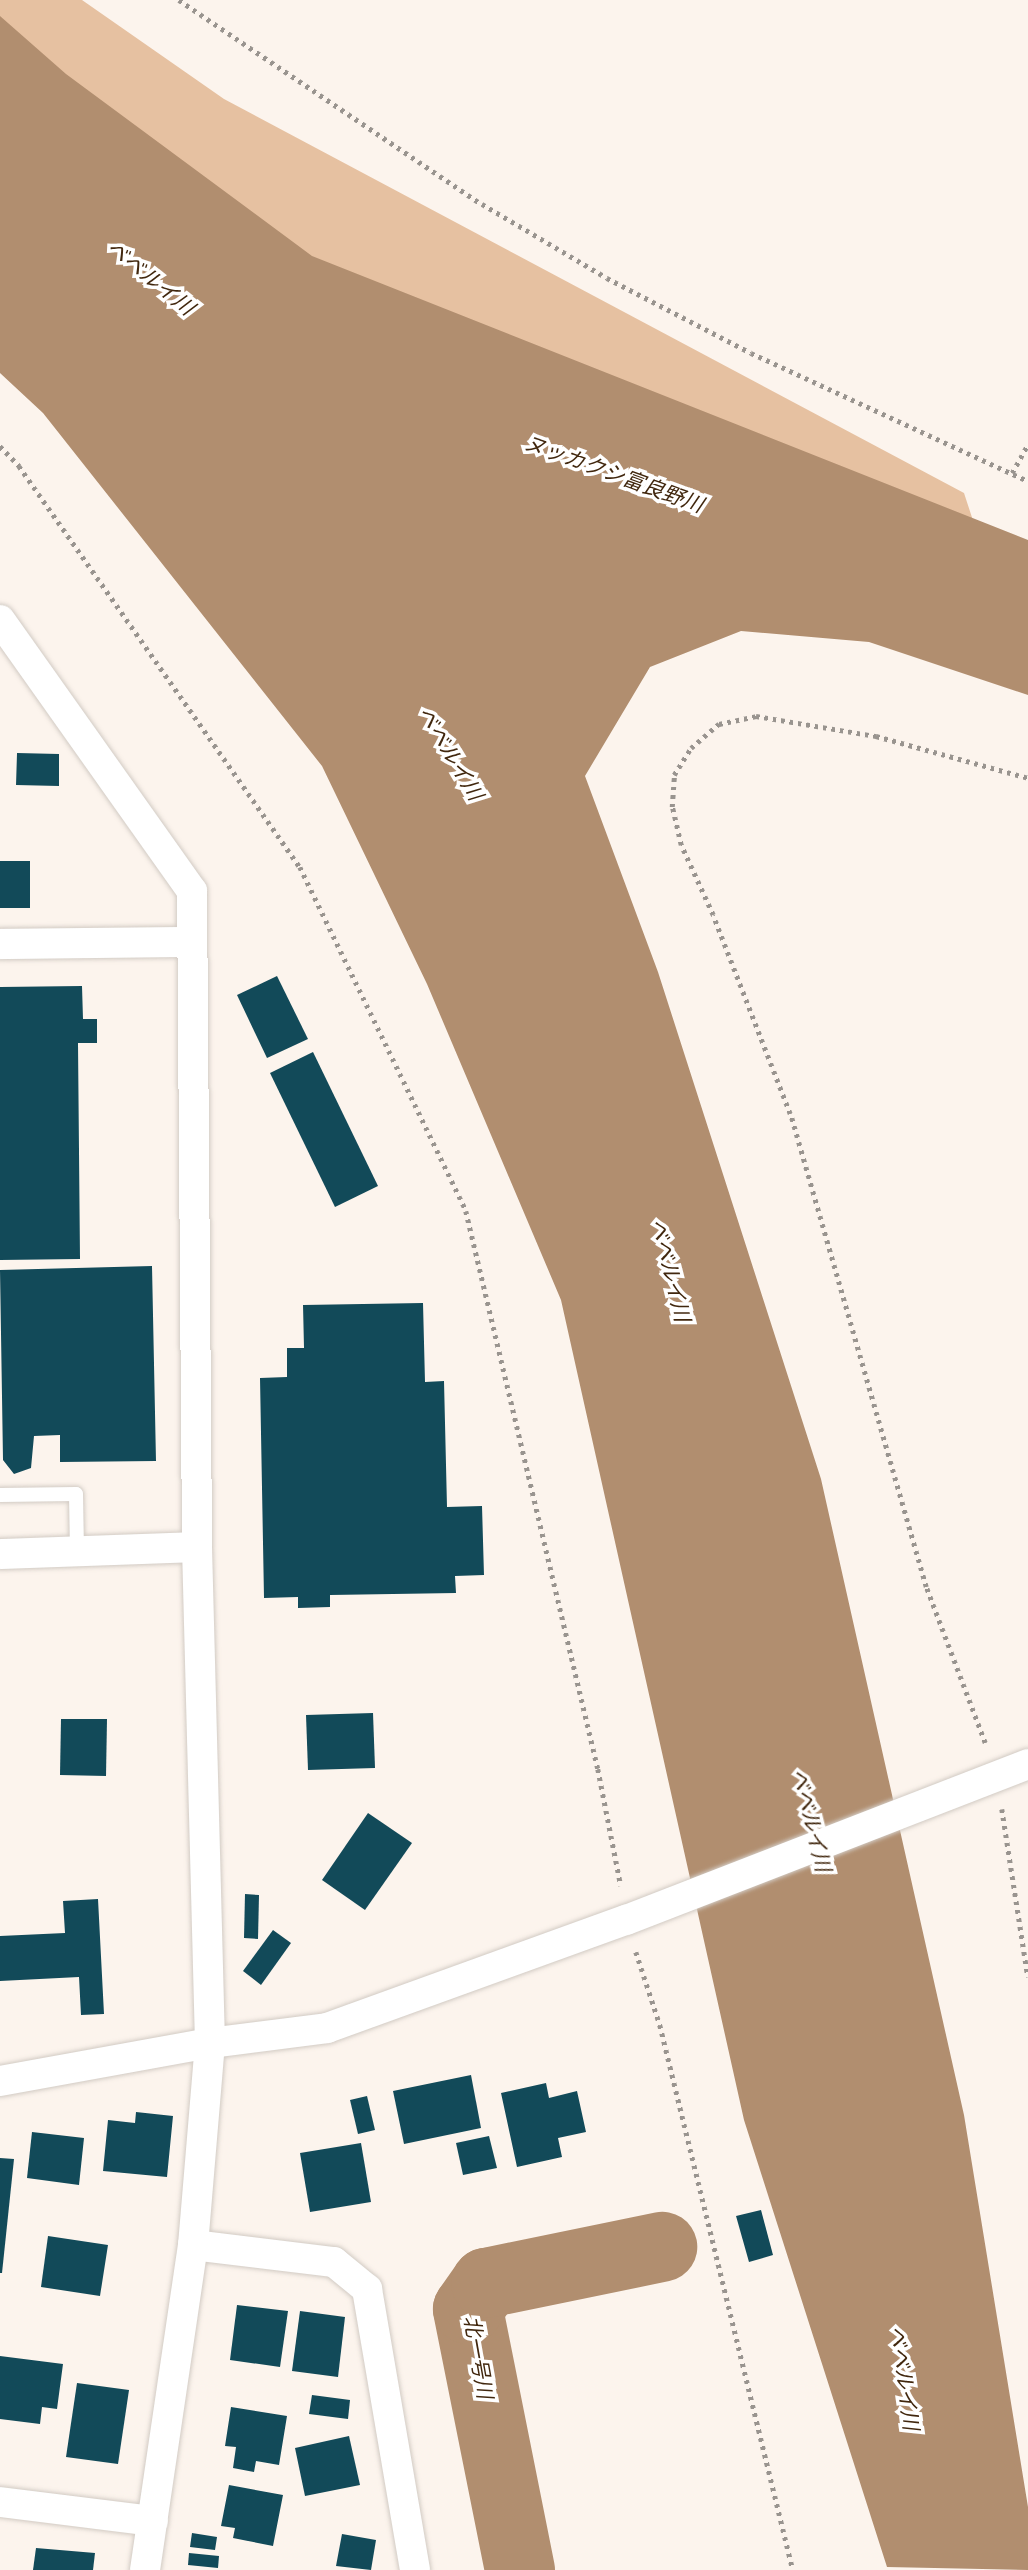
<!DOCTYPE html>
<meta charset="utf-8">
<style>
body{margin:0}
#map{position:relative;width:1028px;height:2570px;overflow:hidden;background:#fcf4ed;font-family:Mulish,"Noto Sans JP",sans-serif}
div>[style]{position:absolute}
.green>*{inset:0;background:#e6c1a1}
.water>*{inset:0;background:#b18e6f}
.river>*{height:70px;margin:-35px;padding:0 35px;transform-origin:35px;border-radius:35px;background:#b18e6f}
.building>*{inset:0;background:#124a59}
.path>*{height:4.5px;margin-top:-2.25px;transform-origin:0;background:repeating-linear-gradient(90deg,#99948f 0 3.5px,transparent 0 8.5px)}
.roads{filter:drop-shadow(0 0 2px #d2cbc4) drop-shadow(0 0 2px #d2cbc4)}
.service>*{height:14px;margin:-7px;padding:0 7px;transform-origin:7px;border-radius:7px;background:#fff}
.minor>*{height:30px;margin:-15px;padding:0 15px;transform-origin:15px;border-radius:15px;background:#fff}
span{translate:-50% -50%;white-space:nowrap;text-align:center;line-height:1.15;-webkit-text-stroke:7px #fff;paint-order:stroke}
.water-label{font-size:21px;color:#41270e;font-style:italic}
</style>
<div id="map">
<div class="green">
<div style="clip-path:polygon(0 0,82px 0,224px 99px,964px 493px,981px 545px,395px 352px,0 48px)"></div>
</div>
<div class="water">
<div style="clip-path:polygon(0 16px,66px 74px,312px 256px,1028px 540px,1028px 695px,869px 642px,741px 631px,650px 667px,585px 776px,658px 972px,821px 1479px,964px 2115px,1028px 2507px,1028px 2570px,887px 2567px,744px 2120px,561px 1300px,427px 984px,322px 766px,43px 413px,0 373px)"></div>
</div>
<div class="river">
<div style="left:520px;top:2570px;width:266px;rotate:-101.3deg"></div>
<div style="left:468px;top:2309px;width:32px;rotate:-55deg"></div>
<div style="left:486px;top:2283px;width:180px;rotate:-11.6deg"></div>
</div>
<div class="building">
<div style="clip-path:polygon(17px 753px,59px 754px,59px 786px,16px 785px)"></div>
<div style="clip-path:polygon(0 861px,30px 861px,30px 908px,0 908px)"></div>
<div style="clip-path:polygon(277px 976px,308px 1039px,267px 1058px,237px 995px)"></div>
<div style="clip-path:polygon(82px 986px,83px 1019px,97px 1019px,97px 1043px,78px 1043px,80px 1259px,0 1260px,0 987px)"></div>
<div style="clip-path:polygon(313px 1052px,378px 1186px,335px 1207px,270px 1073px)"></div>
<div style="clip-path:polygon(152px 1266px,156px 1461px,60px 1462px,60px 1435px,34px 1436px,31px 1468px,14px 1474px,3px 1460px,0 1270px)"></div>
<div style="clip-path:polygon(423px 1303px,425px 1382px,444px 1381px,447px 1507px,482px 1506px,484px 1575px,455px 1576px,456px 1593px,330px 1595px,330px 1607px,298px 1608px,298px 1597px,264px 1598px,260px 1378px,287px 1377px,287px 1348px,304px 1348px,303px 1305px)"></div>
<div style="clip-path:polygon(373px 1713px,375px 1768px,308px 1770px,306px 1715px)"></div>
<div style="clip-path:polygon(61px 1719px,107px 1719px,106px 1776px,60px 1775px)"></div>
<div style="clip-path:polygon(368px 1813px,412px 1843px,365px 1910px,322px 1880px)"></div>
<div style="clip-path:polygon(245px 1894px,259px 1895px,258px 1939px,244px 1938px)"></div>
<div style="clip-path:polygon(98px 1899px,104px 2014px,81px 2015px,79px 1977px,0 1981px,0 1936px,65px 1933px,63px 1901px)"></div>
<div style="clip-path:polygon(273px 1930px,291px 1943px,261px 1985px,243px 1971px)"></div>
<div style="clip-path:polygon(471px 2075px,481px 2128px,404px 2144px,393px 2091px)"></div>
<div style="clip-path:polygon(546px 2083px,549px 2098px,577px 2091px,586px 2132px,558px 2138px,562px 2157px,517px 2167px,501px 2093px)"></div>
<div style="clip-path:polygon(367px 2096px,375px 2130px,358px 2134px,350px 2100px)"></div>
<div style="clip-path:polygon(136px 2112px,173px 2116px,167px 2177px,103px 2171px,108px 2120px,135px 2123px)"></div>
<div style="clip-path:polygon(32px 2132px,84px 2138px,79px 2185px,27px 2178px)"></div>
<div style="clip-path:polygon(489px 2136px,497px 2168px,463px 2175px,456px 2143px)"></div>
<div style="clip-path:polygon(361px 2143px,371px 2202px,310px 2212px,300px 2153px)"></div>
<div style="clip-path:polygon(0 2158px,14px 2159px,2px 2273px,0 2273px)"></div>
<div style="clip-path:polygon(761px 2210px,773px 2255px,749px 2262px,736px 2216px)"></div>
<div style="clip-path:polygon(48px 2236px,108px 2245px,100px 2296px,41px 2287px)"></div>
<div style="clip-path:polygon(237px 2305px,288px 2311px,280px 2367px,230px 2360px)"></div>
<div style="clip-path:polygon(300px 2311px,345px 2317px,338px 2377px,292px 2371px)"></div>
<div style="clip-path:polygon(0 2356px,63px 2364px,57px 2409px,42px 2407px,40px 2424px,0 2419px)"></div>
<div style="clip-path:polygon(77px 2383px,129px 2390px,118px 2464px,66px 2457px)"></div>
<div style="clip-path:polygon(312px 2395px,350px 2400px,348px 2419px,309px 2414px)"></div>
<div style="clip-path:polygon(231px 2407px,287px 2416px,279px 2465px,256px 2461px,254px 2472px,233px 2468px,236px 2447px,225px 2446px)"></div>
<div style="clip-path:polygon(349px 2436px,360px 2485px,305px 2496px,295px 2448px)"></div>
<div style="clip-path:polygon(229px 2485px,283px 2495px,273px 2546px,233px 2538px,235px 2528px,221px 2526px)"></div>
<div style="clip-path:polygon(192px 2533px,217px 2537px,215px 2550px,190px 2547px)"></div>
<div style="clip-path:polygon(342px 2534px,376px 2540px,371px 2570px,336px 2566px)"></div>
<div style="clip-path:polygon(36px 2548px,95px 2553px,93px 2570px,33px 2570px)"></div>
<div style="clip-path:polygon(189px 2553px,219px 2556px,218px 2568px,188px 2565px)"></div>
</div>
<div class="path">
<div style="left:179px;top:0;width:365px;rotate:34deg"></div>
<div style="left:482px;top:204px;width:145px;rotate:30.6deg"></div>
<div style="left:607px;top:278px;width:162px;rotate:27.5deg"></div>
<div style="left:751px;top:353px;width:305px;rotate:24.8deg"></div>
<div style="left:0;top:446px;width:28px;rotate:46deg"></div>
<div style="left:19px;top:466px;width:490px;rotate:55deg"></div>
<div style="left:300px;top:867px;width:382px;rotate:64.2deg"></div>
<div style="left:466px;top:1211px;width:573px;rotate:76.69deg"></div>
<div style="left:598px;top:1769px;width:119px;rotate:78.9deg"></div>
<div style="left:1012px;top:473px;width:33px;rotate:-61deg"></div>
<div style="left:985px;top:1743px;width:167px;rotate:-110.7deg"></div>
<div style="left:926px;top:1587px;width:492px;rotate:-106deg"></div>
<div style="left:790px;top:1114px;width:213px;rotate:-111.2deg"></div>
<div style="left:713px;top:915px;width:77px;rotate:-114.6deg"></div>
<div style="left:681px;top:845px;width:39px;rotate:-103deg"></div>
<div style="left:672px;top:807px;width:32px;rotate:-86deg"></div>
<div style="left:674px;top:775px;width:32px;rotate:-58deg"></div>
<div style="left:691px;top:748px;width:37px;rotate:-41deg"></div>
<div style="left:719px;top:724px;width:38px;rotate:-12deg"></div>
<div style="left:756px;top:716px;width:122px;rotate:9.5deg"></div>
<div style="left:876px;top:736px;width:158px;rotate:15.4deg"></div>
<div style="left:1002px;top:1809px;width:170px;rotate:81.2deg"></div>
<div style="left:636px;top:1952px;width:77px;rotate:71.8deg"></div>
<div style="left:660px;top:2025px;width:561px;rotate:76.29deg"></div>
</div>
<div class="roads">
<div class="service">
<div style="left:0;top:1495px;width:76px;rotate:-0.8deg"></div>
<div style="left:76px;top:1494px;width:57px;rotate:89deg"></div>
</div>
<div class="minor">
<div style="left:0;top:620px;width:332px;rotate:54.7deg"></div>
<div style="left:192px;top:891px;width:656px;rotate:89.56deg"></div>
<div style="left:197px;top:1547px;width:496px;rotate:88.5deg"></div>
<div style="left:210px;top:2043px;width:203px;rotate:94.8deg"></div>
<div style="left:193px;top:2245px;width:329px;rotate:98.4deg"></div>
<div style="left:0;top:944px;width:190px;rotate:-0.6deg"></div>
<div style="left:0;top:1554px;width:197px;rotate:-2deg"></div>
<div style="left:0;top:2081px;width:213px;rotate:-10.3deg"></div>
<div style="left:210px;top:2043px;width:118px;rotate:-7.3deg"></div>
<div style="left:327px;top:2028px;width:318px;rotate:-19.9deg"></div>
<div style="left:626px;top:1920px;width:431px;rotate:-21.2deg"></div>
<div style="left:193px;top:2245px;width:142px;rotate:6.9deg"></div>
<div style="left:334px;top:2262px;width:43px;rotate:39.3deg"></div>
<div style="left:367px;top:2289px;width:285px;rotate:80.3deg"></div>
<div style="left:0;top:2502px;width:154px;rotate:7.1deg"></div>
</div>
</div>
<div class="water-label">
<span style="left:151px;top:277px;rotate:39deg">ベベルイ川</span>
<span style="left:614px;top:473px;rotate:20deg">ヌッカクシ富良野川</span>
<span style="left:451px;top:753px;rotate:59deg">ベベルイ川</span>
<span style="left:671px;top:1270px;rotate:76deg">ベベルイ川</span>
<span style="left:812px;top:1820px;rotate:76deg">ベベルイ川</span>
<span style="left:479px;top:2357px;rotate:80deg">北一号川</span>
<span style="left:905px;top:2378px;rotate:82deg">ベベルイ川</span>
</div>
</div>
